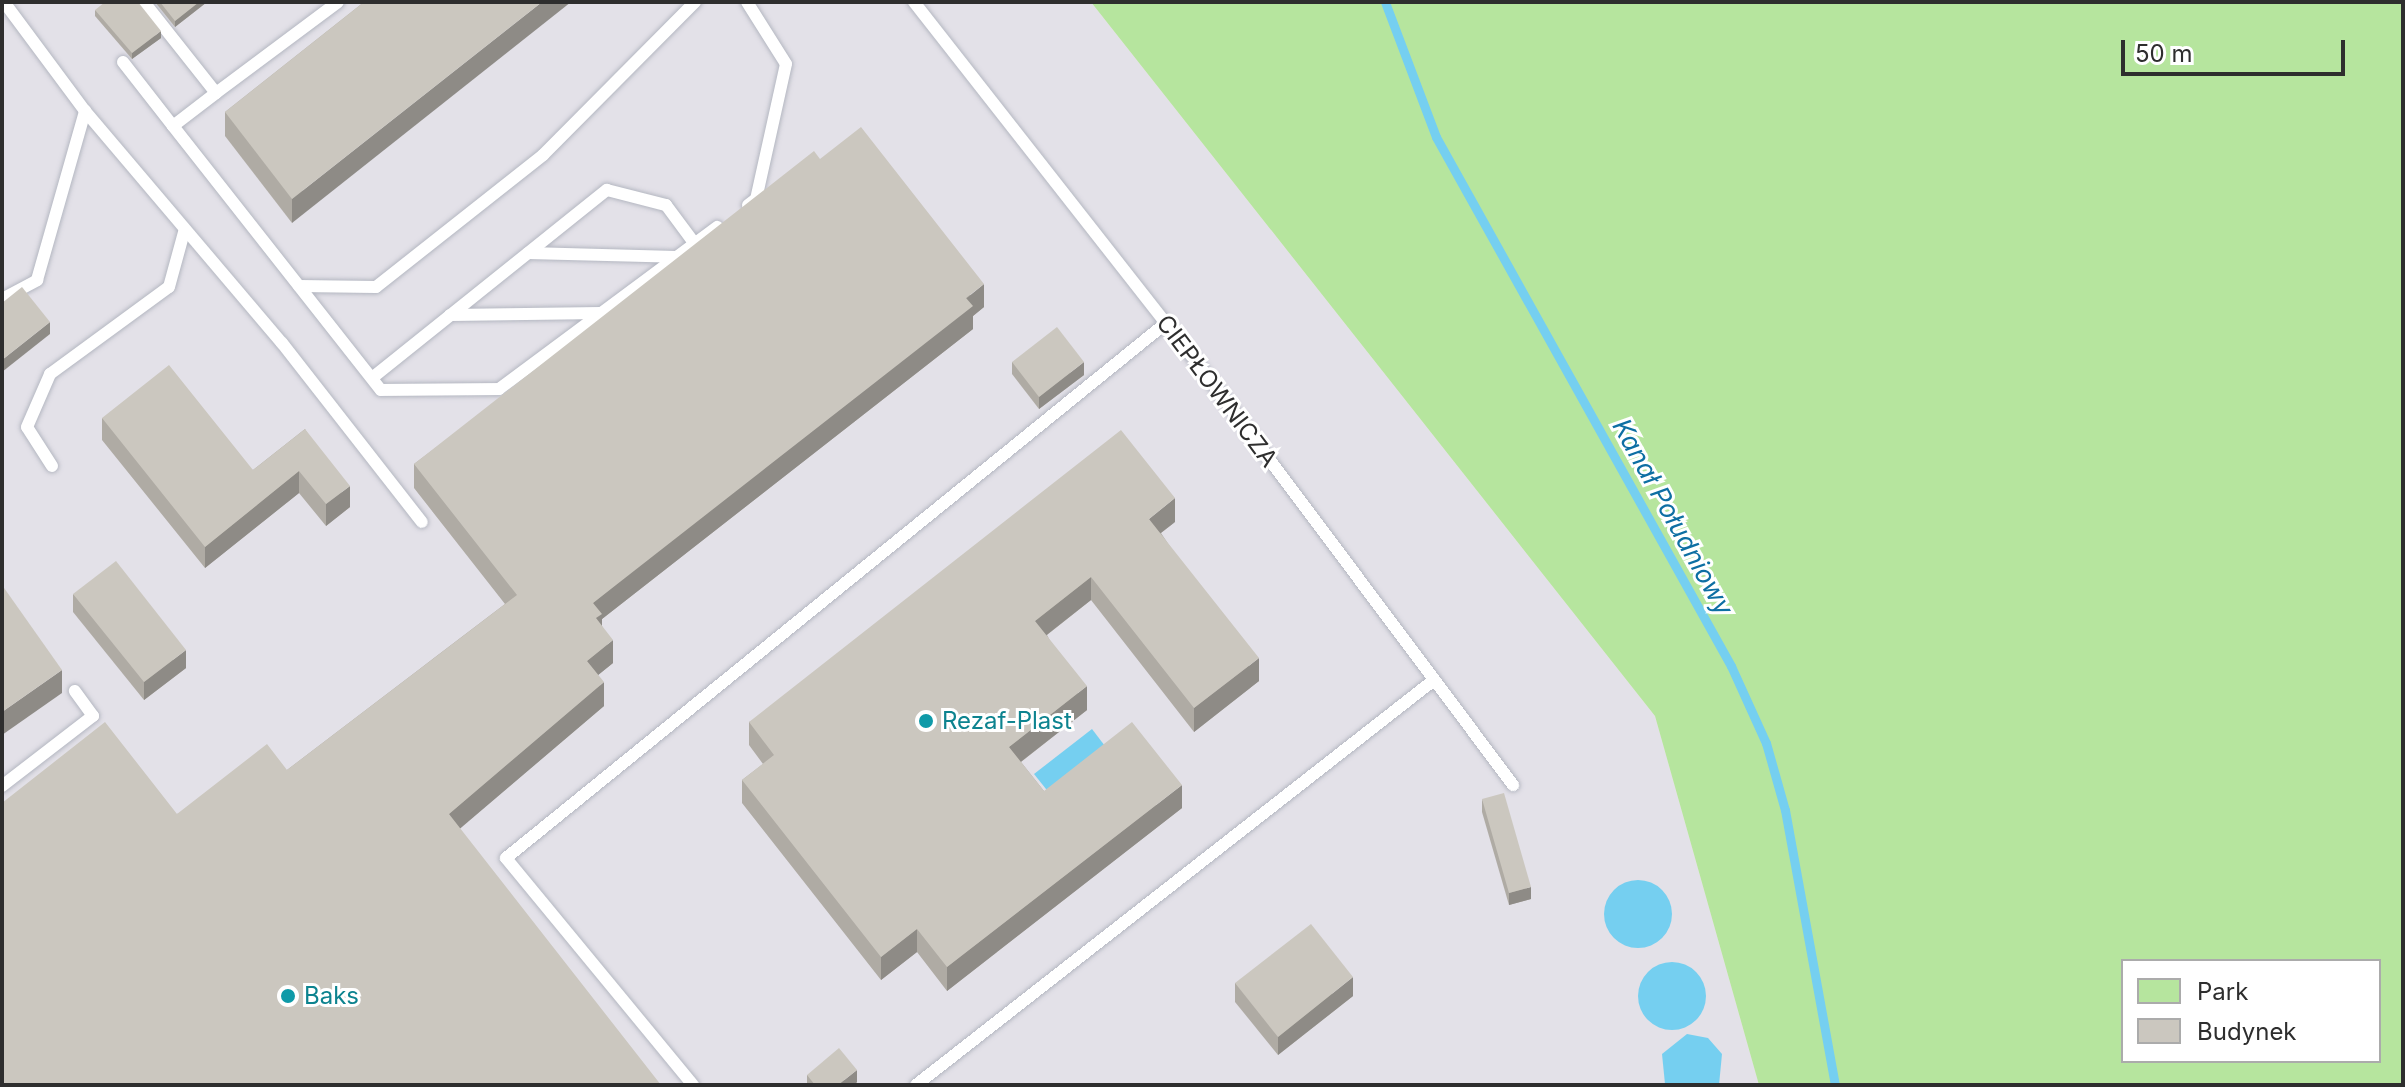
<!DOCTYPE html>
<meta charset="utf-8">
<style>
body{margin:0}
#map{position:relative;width:2405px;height:1087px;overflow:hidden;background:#efe9e1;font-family:Inter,sans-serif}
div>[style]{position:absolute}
.industrial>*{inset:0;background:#e3e1e8}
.green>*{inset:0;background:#b6e59e}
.water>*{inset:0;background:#75cff0}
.round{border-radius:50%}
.stream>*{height:9px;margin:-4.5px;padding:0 4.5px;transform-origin:4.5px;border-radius:4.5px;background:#75cff0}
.roads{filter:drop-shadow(0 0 2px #b4b7c1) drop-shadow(0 0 2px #b4b7c1)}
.service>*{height:12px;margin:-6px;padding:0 6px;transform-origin:6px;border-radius:6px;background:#fff}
.wall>*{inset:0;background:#afaba4}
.shaded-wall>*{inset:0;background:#8e8b86}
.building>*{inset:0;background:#cbc7bf}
.dots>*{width:22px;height:22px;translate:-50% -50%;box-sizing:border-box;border:4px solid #fff;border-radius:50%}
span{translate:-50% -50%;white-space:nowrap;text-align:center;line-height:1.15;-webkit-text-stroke:6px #fff;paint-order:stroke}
.street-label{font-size:24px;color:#2e2e2e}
.culture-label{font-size:24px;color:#0d838f}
.left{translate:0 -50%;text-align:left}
.water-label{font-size:26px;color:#0d6fa3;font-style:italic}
.frame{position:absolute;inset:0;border:4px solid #2e2e2e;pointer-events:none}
.legend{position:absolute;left:2121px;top:959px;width:260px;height:104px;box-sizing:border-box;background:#fff;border:2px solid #ababab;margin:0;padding:10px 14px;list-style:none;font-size:24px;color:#2e2e2e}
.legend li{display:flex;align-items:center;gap:16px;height:40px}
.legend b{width:40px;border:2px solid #ababab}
.scale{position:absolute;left:2121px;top:40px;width:224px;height:36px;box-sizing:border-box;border:4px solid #2e2e2e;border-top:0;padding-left:10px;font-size:24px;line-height:28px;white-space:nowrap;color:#2e2e2e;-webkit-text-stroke:6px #fff;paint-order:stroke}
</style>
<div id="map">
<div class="industrial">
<div style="clip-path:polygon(2px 2px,1091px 2px,1655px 716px,1759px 1085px,2px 1085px)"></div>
</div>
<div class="green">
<div style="clip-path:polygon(evenodd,1091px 2px,2403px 2px,2403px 1085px,1759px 1085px,1655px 716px,1091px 2px,2123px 961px,2379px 961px,2379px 1061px,2123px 1061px,2123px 961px)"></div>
</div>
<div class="water">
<div style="clip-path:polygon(1092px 729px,1108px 750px,1050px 794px,1034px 774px)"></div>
<div class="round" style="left:1604px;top:880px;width:68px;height:68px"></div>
<div class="round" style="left:1638px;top:962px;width:68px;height:68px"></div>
<div style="clip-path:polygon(1687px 1034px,1708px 1038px,1722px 1054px,1719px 1085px,1665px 1084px,1662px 1054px)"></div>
</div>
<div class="stream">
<div style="left:1385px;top:2px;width:144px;rotate:69.3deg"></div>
<div style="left:1436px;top:137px;width:606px;rotate:60.85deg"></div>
<div style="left:1731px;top:666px;width:85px;rotate:65.6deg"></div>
<div style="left:1766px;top:743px;width:70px;rotate:74.2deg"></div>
<div style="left:1785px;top:810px;width:280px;rotate:79.7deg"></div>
</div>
<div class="roads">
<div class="service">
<div style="left:747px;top:2px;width:73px;rotate:57.8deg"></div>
<div style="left:786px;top:64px;width:138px;rotate:102.5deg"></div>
<div style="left:756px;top:199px;width:10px;rotate:143deg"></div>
<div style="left:914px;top:2px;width:450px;rotate:51.9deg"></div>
<div style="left:1192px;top:356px;width:536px;rotate:53.19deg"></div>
<div style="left:123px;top:62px;width:81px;rotate:52deg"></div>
<div style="left:173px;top:126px;width:54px;rotate:-37.5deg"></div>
<div style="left:216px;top:93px;width:116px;rotate:-128.4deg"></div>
<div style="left:216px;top:93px;width:152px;rotate:-36.7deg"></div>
<div style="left:85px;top:111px;width:304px;rotate:49.7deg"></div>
<div style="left:282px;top:343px;width:227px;rotate:52deg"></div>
<div style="left:173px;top:126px;width:336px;rotate:51.8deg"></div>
<div style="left:381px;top:390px;width:118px;rotate:-0.5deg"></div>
<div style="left:499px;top:389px;width:272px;rotate:-36.6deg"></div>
<div style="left:528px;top:253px;width:148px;rotate:1.5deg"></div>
<div style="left:299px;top:286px;width:77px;rotate:0.7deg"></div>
<div style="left:376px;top:287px;width:213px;rotate:-38.3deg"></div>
<div style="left:543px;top:155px;width:216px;rotate:-45.2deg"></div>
<div style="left:2px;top:299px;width:40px;rotate:-28deg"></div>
<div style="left:37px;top:280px;width:176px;rotate:-74.1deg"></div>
<div style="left:85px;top:111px;width:136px;rotate:-126.6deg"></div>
<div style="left:450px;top:315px;width:151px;rotate:-0.8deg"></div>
<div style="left:372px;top:378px;width:301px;rotate:-38.7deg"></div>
<div style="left:607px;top:190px;width:61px;rotate:14.3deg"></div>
<div style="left:666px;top:205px;width:49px;rotate:53.4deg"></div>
<div style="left:52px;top:466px;width:46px;rotate:-122.7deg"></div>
<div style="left:27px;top:427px;width:58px;rotate:-66.5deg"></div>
<div style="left:50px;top:374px;width:147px;rotate:-36.2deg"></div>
<div style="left:169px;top:287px;width:57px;rotate:-74.7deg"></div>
<div style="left:2px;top:786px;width:115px;rotate:-37.6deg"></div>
<div style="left:93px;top:716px;width:31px;rotate:-126deg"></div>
<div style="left:693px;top:1085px;width:294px;rotate:-129.5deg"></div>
<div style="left:506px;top:858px;width:850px;rotate:-39.03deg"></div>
<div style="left:916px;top:1085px;width:658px;rotate:-38.02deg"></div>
</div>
</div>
<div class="wall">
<div style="clip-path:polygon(155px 2px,207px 2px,175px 27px)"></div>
<div style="clip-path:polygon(364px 2px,292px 223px,225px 136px,225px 112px)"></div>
<div style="clip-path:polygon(95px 10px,161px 38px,132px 59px,95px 16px)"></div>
<div style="clip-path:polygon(820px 159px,984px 307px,973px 316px,973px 329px,602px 619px,602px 626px,613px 663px,598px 675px,604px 706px,460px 828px,177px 814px,287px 770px,505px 604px,414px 488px,414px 464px)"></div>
<div style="clip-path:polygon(1012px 362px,1084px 375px,1039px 409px,1012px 374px)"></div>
<div style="clip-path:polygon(102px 418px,253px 470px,305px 429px,350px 507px,326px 526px,299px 493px,205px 568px,102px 440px)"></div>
<div style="clip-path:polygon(1175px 522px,1161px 533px,1259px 681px,1194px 732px,1091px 600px,1047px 635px,1087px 710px,1021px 762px,1044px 791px,1182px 808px,947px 991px,917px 952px,881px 980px,742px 803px,742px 780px,763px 764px,749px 745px,749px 722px)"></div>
<div style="clip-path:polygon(73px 594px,186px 668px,144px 700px,73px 612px)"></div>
<div style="clip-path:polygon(1482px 799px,1531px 899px,1509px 905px,1482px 812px)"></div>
<div style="clip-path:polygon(1235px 983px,1353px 996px,1278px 1055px,1235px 1002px)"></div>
<div style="clip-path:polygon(807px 1075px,857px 1082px,854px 1085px,807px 1085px)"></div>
</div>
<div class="shaded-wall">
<div style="clip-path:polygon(199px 2px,207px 2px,175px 27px,175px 21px)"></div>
<div style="clip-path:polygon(542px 2px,571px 2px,292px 223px,292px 199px)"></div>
<div style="clip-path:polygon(161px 31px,161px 38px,132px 59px,132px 53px)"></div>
<div style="clip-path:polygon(984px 284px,984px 307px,973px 316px,973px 329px,602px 619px,602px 637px,596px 624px,593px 603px)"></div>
<div style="clip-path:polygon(50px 322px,50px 334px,2px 372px,2px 360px)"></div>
<div style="clip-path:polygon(1084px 362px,1084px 375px,1039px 409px,1039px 397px)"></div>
<div style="clip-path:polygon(299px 471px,299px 493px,205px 568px,205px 547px)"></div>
<div style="clip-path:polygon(350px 486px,350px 507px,326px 526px,326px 504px)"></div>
<div style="clip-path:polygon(1175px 498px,1175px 522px,1149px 542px,1149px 519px)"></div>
<div style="clip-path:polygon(1091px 577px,1091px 600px,1035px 644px,1035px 621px)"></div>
<div style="clip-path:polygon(613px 640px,613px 663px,587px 684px,587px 661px)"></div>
<div style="clip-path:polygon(186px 650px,186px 668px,144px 700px,144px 682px)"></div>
<div style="clip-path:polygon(1259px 658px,1259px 681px,1194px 732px,1194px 708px)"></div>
<div style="clip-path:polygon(62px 670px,62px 693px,2px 735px,2px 712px)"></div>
<div style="clip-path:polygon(604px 682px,604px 706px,449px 838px,449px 814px)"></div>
<div style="clip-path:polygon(1087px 686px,1087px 710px,1009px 771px,1009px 747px)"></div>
<div style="clip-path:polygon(1182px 785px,1182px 808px,947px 991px,947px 967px)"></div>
<div style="clip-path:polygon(1531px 887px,1531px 899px,1509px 905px,1509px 893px)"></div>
<div style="clip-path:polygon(917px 929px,917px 952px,881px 980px,881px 957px)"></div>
<div style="clip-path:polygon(1353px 977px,1353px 996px,1278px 1055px,1278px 1037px)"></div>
<div style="clip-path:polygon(857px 1070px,857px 1082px,854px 1085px,838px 1085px)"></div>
</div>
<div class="building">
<div style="clip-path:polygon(105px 2px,138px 2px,161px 31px,132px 53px,95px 10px)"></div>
<div style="clip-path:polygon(160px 2px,199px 2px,175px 21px)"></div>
<div style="clip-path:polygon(364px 2px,542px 2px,292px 199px,225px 112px)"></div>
<div style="clip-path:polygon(861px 127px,984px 284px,966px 298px,973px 306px,593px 603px,602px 614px,596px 618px,613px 640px,587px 661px,604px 682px,449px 814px,661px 1085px,2px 1085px,2px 803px,105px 722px,177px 814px,267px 744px,287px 770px,517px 595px,414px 464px,814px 151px,820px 159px)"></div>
<div style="clip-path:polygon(22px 287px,50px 322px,2px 360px,2px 303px)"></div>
<div style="clip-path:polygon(1057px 327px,1084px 362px,1039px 397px,1012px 362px)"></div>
<div style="clip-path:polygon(169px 365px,253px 470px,305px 429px,350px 486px,326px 504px,299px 471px,205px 547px,102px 418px)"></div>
<div style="clip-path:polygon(1121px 430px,1175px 498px,1149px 519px,1259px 658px,1194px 708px,1091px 577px,1035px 621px,1087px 686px,1009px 747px,1044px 791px,1132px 722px,1182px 785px,947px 967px,917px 929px,881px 957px,742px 780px,774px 755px,749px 722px)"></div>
<div style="clip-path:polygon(116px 561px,186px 650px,144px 682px,73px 594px)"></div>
<div style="clip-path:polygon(2px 585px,62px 670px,2px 712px)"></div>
<div style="clip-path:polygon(1504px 793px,1531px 887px,1509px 893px,1482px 799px)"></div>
<div style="clip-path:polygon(1311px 924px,1353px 977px,1278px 1037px,1235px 983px)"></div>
<div style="clip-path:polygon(839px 1048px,857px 1070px,838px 1085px,815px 1085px,807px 1075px)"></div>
</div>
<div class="dots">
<div style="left:926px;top:721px;background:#0f9aa8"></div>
<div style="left:288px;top:996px;background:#0f9aa8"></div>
</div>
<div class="street-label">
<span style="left:1217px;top:391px;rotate:53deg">CIEPŁOWNICZA</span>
</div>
<div class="culture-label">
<span class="left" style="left:942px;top:721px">Rezaf-Plast</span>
<span class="left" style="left:304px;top:996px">Baks</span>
</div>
<div class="water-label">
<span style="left:1673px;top:517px;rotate:61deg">Kanał Południowy</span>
</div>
<div class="frame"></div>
<ul class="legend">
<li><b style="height:22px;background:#b6e59e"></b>Park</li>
<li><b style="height:22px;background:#cbc7bf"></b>Budynek</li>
</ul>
<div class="scale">50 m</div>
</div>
